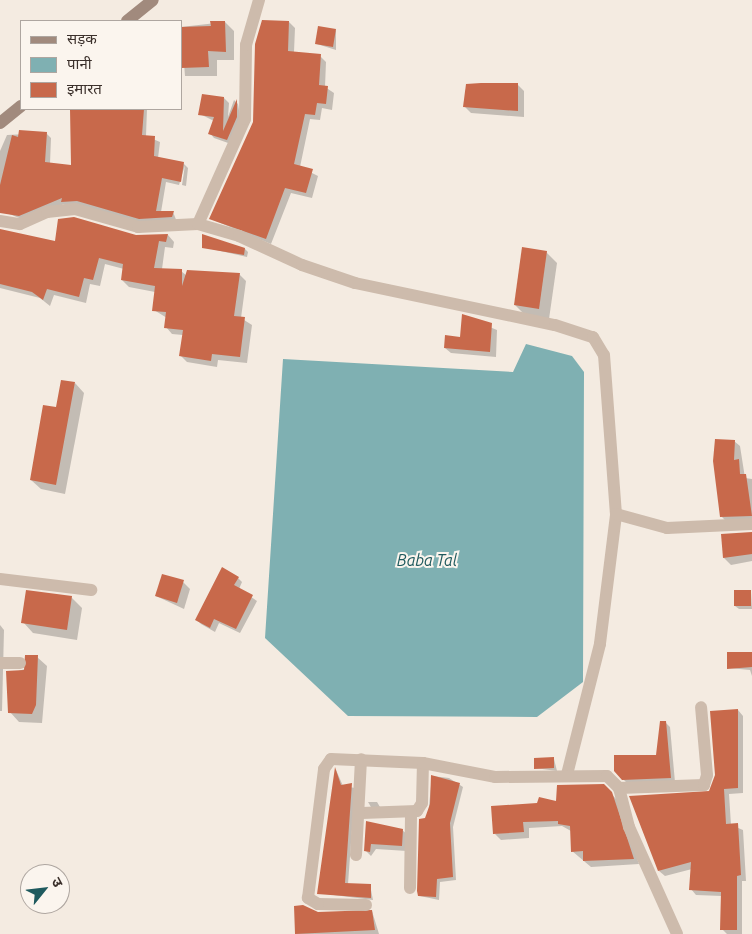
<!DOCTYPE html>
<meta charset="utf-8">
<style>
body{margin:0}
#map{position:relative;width:752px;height:934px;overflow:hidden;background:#f4ebe1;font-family:Ubuntu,"Noto Sans Devanagari",sans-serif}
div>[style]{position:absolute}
.water>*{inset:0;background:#7fb0b2}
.shadow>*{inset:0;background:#0003}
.building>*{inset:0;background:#c8694b}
.street>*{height:12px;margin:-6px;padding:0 6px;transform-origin:6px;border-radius:6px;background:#cdbbac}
.secondary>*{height:12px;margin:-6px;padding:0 6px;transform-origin:6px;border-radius:6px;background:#a18a7d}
span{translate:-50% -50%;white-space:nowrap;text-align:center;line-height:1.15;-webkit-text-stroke:4px #fbf5ee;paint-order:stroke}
.water-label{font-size:16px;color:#1f5a5e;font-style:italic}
.legend{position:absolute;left:20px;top:20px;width:162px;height:90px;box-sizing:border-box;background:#fbf5ee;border:1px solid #aea6a0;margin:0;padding:6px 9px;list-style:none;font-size:15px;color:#3b302b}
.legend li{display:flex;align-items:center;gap:10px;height:25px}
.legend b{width:25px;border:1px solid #aea6a0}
.north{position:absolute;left:20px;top:864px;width:50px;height:50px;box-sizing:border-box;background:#fbf5ee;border:1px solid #aea6a0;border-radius:50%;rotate:61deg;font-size:14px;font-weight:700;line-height:20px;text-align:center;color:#3b302b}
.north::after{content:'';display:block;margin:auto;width:18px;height:22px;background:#1f5a5e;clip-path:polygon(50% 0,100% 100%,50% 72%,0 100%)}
</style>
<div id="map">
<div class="water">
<div style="clip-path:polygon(526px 344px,572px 356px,584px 372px,583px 682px,537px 717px,348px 716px,265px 638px,283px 359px,513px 372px)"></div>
</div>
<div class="shadow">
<div style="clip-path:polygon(225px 22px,234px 31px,234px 60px,217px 60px,217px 76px,185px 76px,181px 27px)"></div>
<div style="clip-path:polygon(289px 22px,295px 28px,294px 52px,320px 56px,326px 62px,325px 87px,334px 93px,332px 110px,322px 108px,320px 120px,310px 119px,300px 167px,318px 176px,312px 198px,291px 193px,271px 244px,211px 219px,254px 122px)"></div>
<div style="clip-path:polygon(336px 30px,336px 50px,317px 44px)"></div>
<div style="clip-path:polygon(518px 85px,524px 91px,524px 117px,471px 113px,465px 107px)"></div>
<div style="clip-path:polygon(224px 98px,229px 103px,228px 117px,234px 100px,238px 104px,241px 123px,231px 144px,214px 138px,210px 133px,214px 121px,200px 114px)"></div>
<div style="clip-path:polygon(71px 109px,147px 109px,146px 136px,160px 142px,158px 158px,183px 163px,188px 168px,186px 186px,182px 185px,185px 165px,179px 185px,166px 182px,161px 212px,173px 212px,177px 222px,145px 223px,64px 204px,24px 220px,7px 213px,0 200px,0 151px,7px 135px,46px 133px,51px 138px,50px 164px,72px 167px)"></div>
<div style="clip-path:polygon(168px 235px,174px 242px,173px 248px,165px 247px,162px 269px,181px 271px,187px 276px,239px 274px,246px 281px,241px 318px,252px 325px,247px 363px,218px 360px,217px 367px,187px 362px,180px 355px,183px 335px,172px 334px,166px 327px,167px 318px,154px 310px,155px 292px,129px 287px,122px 280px,124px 269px,105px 264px,100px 286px,90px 284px,86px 303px,54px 295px,50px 306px,40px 298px,0 288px,0 245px)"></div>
<div style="clip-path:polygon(203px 247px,245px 249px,248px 252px,247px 257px)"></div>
<div style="clip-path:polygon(546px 252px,557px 263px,549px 319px,526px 316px,515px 305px)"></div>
<div style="clip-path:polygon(463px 316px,497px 330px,496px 357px,451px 353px,445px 348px,462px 338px)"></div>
<div style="clip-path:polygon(75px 383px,84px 393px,65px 494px,41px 489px,31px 480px,57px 409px)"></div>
<div style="clip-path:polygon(734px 441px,740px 446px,745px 478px,752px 479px,752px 523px,727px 522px,722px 517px)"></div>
<div style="clip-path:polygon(752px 534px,752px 561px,731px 565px,724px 558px,722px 535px)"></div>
<div style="clip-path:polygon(238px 578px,242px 582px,239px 589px,257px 601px,240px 633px,219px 623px,215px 632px,201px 624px,197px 620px)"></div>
<div style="clip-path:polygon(183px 582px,190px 589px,184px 609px,156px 596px)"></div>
<div style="clip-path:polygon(751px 592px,752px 609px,739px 609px,735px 606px)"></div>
<div style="clip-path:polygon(71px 597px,82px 608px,77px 640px,33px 633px,23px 622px)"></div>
<div style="clip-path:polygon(0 625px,4px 630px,2px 711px,0 711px)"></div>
<div style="clip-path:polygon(752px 653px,752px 676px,750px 670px,729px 668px)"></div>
<div style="clip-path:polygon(37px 657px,47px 666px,42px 723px,19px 722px,10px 712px,15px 672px,28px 668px)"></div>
<div style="clip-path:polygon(738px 710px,743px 716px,743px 793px,729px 794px,731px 825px,743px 830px,746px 881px,742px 881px,742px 934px,727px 934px,722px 929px,722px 896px,696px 895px,691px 889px,692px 869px,665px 876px,659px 871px,710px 792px)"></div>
<div style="clip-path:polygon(665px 722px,670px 727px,675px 782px,628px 784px,615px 771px,657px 756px)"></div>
<div style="clip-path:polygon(554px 759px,557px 771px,535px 768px)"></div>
<div style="clip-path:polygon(336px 770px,343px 786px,355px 788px,348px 884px,370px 885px,373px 900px,318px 893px)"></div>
<div style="clip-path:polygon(432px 776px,449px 778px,463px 787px,453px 827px,456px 880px,440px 882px,439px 900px,420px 896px)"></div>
<div style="clip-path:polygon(603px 785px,617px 800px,639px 864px,591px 867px,572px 851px,571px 831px,562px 826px,529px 828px,529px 838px,501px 840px,495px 834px)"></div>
<div style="clip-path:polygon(368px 802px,377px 802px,380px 807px,371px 807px)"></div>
<div style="clip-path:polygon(367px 823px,402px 830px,408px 835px,407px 851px,376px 849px,371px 856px,366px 851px)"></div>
<div style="clip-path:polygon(295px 907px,318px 913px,372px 911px,379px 934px,296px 934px)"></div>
</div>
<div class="building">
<div style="clip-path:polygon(262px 20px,289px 21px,288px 51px,321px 54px,319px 85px,328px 86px,326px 104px,317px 103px,315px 115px,305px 114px,294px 164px,313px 169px,306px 193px,285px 188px,266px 239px,209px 219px,253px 122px,255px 44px)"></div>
<div style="clip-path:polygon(210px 21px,225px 21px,226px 52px,208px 51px,209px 67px,181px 68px,181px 27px,211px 26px)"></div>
<div style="clip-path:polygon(318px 26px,336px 29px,333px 47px,315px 44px)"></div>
<div style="clip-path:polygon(481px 83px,518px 83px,518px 111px,463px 107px,466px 84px)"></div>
<div style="clip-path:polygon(202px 94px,224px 97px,223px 131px,237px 99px,237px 117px,227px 140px,208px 134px,214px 117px,198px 115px)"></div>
<div style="clip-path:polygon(70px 109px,144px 109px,142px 135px,155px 136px,154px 156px,184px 162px,181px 182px,162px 178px,156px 211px,174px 211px,172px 217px,139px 219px,77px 201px,61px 202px,62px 198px,19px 216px,0 213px,0 185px,12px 135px,18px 137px,19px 130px,47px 132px,45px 162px,71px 165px)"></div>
<div style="clip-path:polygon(74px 217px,136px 235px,168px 234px,166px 242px,159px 241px,154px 268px,182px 269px,182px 286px,187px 270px,240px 273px,234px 316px,245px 317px,240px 357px,212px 354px,211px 361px,179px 356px,183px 330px,164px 328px,166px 312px,152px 311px,155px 286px,121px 280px,123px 264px,99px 258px,93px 280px,84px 278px,79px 297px,47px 289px,43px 300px,32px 292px,0 284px,0 229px,55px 241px,58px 219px)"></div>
<div style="clip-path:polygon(202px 234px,245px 248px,244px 255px,202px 248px)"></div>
<div style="clip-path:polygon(522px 247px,547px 251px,539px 309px,514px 305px)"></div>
<div style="clip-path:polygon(462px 314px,492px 323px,490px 352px,444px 348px,445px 335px,460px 337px)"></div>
<div style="clip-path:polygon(61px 380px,75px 382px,56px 485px,30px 480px,43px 405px,56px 407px)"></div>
<div style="clip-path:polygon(715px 439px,735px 440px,734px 460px,739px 459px,740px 474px,746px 474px,752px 516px,720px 517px,713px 461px)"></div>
<div style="clip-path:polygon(752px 532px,752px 554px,723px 558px,721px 534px)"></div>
<div style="clip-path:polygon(222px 567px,239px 577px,234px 585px,253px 595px,236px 629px,214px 619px,210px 628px,195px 620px)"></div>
<div style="clip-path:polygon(162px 574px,184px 580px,177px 603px,155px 596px)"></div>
<div style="clip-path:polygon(26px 590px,72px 596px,67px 630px,21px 623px)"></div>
<div style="clip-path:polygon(734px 590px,751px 590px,751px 606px,734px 606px)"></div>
<div style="clip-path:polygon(727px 652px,752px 652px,752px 667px,727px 669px)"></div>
<div style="clip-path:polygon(25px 655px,38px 655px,36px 705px,32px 714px,8px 713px,6px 671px,24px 670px)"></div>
<div style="clip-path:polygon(738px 709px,738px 788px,724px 789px,726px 824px,738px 823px,741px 875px,737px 876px,737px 930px,720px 930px,721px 892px,689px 890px,691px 862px,658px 871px,629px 796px,709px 791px,715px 775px,710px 711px)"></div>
<div style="clip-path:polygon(660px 721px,666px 721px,671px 778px,622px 780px,614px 771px,614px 755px,656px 755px)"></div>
<div style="clip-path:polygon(554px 757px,554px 768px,534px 769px,534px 758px)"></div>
<div style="clip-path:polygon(335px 767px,341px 785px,352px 783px,345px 883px,371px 884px,371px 898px,317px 894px)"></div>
<div style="clip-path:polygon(431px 775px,460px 783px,450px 823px,453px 877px,437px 879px,436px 897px,418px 896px,417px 891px,419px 819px,425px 818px,430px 804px)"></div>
<div style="clip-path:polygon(604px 784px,612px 792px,634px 859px,583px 861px,583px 851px,571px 852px,570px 826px,558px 824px,558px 821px,523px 822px,524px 832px,493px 834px,491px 806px,537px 803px,539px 797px,556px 801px,557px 785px)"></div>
<div style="clip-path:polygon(366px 821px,403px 829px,402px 846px,371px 844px,370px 852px,364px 851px)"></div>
<div style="clip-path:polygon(303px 905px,318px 912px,372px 910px,375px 930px,295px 934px,294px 906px)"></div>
</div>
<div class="street">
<div style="left:0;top:221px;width:20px;rotate:9deg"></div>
<div style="left:20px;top:224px;width:30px;rotate:-24deg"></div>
<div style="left:47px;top:212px;width:28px;rotate:-6deg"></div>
<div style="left:75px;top:209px;width:66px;rotate:15.9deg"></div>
<div style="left:138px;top:227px;width:60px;rotate:-2.9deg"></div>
<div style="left:198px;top:224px;width:43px;rotate:16.3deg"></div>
<div style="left:239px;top:236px;width:69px;rotate:24.7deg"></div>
<div style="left:302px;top:265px;width:56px;rotate:18.8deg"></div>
<div style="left:355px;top:283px;width:204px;rotate:11.9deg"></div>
<div style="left:555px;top:325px;width:40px;rotate:18deg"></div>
<div style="left:593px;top:337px;width:21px;rotate:59deg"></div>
<div style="left:604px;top:355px;width:160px;rotate:85.7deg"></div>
<div style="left:616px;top:515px;width:130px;rotate:97.1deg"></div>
<div style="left:600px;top:644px;width:134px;rotate:104.2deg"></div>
<div style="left:198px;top:224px;width:115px;rotate:-65.9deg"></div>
<div style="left:245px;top:119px;width:74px;rotate:-89.2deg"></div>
<div style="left:246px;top:45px;width:47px;rotate:-73.9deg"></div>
<div style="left:616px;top:514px;width:53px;rotate:15.4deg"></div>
<div style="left:667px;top:528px;width:85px;rotate:-2.7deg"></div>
<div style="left:0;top:579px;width:92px;rotate:6.9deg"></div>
<div style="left:0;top:663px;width:20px"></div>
<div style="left:619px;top:788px;width:85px;rotate:-2deg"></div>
<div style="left:704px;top:785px;width:10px;rotate:-73deg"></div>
<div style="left:707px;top:775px;width:68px;rotate:-95deg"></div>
<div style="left:362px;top:813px;width:55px;rotate:-2.1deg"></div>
<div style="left:417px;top:811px;width:9px;rotate:-58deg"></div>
<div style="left:422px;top:803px;width:40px;rotate:-88.6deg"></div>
<div style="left:356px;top:855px;width:96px;rotate:-87deg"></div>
<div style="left:410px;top:888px;width:75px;rotate:-89.2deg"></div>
<div style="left:366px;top:905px;width:48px;rotate:-178.8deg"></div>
<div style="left:318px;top:904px;width:12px;rotate:-149deg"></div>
<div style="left:308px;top:898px;width:130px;rotate:-82.9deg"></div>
<div style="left:324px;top:769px;width:12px;rotate:-55deg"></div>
<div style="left:331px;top:759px;width:92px;rotate:2.5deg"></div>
<div style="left:423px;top:763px;width:73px;rotate:11deg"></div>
<div style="left:495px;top:777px;width:112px;rotate:-0.5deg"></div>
<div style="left:607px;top:776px;width:17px;rotate:45deg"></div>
<div style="left:619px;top:788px;width:40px;rotate:75.6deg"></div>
<div style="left:629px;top:827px;width:117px;rotate:65.8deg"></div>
</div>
<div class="secondary">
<div style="left:127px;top:21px;width:33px;rotate:-39deg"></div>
<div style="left:0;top:123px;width:27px;rotate:-39deg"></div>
</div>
<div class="water-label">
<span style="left:427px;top:560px">Baba Tal</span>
</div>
<ul class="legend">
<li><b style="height:6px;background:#a18a7d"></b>सड़क</li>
<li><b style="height:14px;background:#7fb0b2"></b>पानी</li>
<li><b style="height:14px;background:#c8694b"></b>इमारत</li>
</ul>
<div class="north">उ</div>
</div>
